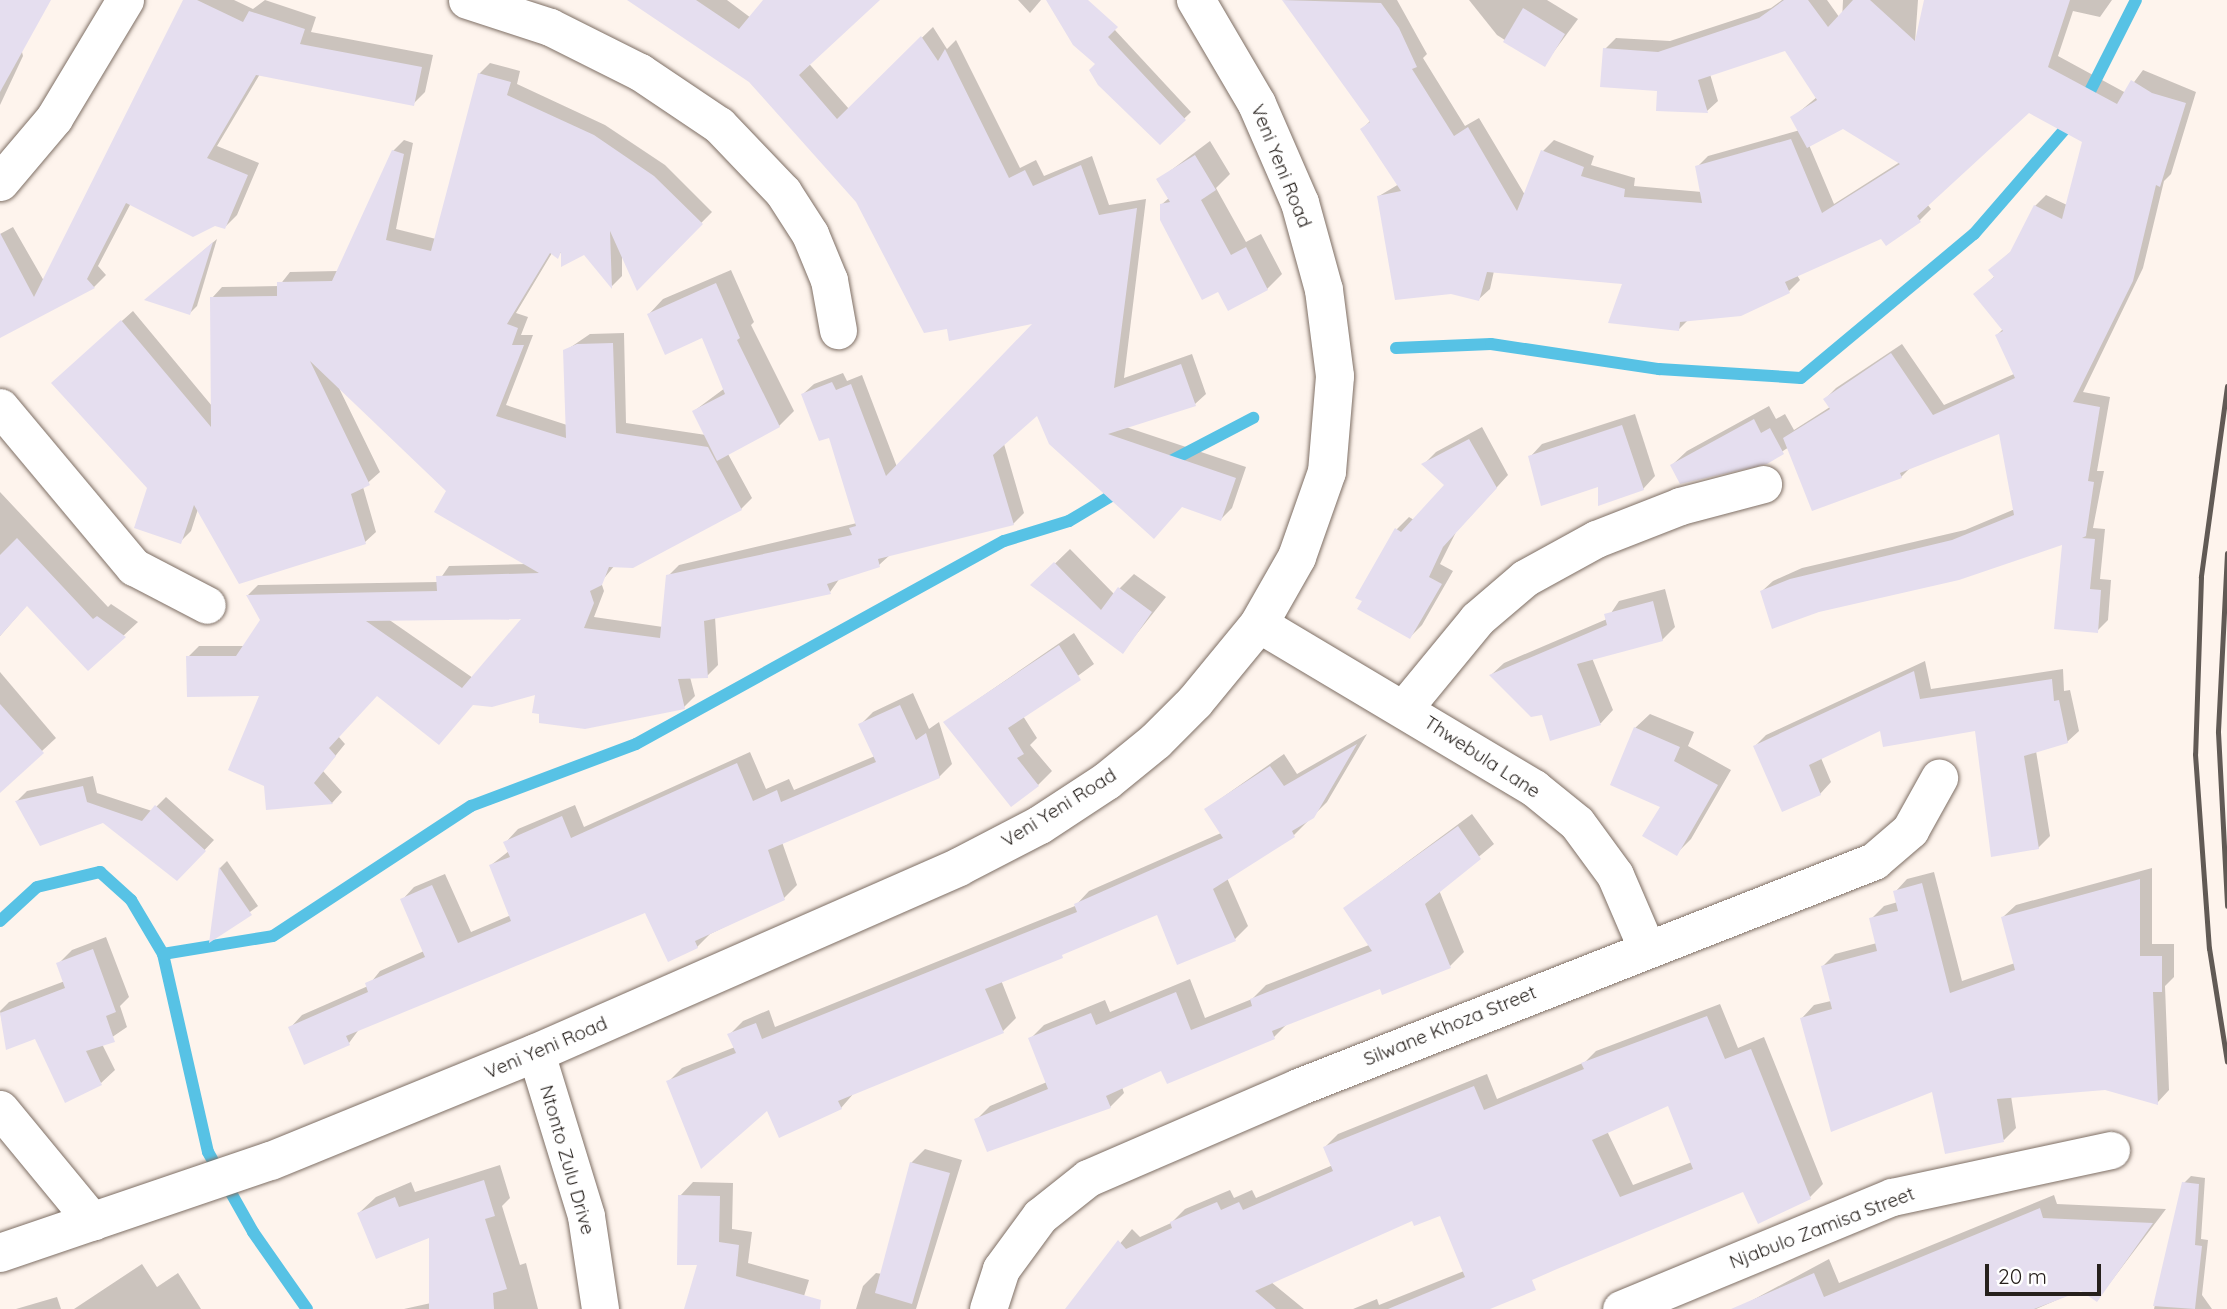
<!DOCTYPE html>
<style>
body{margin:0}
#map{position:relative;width:2227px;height:1309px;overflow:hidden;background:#fef4ed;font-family:Quicksand,sans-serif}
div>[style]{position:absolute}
.shadow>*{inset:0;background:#0003}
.stream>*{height:12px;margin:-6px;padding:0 6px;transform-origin:6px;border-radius:6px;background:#57c2e5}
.building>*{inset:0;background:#e5deef}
.roads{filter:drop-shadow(0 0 2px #7e6f65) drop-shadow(0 0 2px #7e6f65)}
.minor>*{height:37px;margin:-18.5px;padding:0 18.5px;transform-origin:18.5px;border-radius:18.5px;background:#fff}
.tertiary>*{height:38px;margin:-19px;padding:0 19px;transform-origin:19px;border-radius:19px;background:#fff}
.rail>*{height:5px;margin:-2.5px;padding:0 2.5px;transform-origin:2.5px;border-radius:2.5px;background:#615a55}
span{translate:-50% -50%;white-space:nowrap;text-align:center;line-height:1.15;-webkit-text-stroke:5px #fff;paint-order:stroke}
.street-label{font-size:19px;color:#26201c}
.scale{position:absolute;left:1985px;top:1264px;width:116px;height:32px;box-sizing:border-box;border:4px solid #26201c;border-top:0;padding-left:9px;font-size:21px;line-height:24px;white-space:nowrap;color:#26201c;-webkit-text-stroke:5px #fff;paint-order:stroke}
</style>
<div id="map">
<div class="shadow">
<div style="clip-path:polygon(0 0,9px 0,23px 56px,0 105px)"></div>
<div style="clip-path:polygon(185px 0,234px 0,253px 9px,265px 0,316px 17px,311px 32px,433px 55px,425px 92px,413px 104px,260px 74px,217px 146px,259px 163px,237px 215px,225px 227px,131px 203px,98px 266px,106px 275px,94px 287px,0 313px,0 234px,13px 227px,44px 281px)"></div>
<div style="clip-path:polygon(evenodd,630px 0,727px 0,804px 58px,849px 109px,933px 27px,947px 49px,956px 40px,1020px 168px,1036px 160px,1044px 176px,1092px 156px,1109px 205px,1146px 199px,1124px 378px,1192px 354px,1206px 394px,1195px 404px,1126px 427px,1246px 467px,1232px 508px,1221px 519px,1038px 413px,1004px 444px,1024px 513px,1013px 524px,891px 554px,879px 565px,840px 578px,830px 592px,715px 617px,718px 665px,707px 676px,690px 677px,695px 696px,684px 707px,538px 692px,377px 694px,338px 736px,345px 744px,323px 771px,342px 792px,332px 803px,267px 808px,262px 694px,188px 657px,199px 646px,245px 646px,262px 620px,248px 595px,258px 585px,438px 582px,449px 566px,527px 564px,338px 386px,380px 472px,363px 487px,376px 532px,365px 542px,198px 509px,191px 531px,180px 542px,149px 488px,64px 373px,133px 311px,212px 406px,212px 298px,222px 287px,279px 286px,290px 272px,338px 271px,393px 151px,404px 140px,413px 143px,396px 229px,436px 239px,479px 74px,490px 63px,520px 71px,517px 84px,605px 125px,665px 165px,712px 212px,637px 288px,622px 252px,622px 276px,612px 286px,584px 253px,552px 253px,516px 313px,528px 317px,521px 335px,533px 335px,506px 405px,567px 425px,565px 351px,590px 334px,624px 333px,626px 423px,706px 435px,694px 411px,725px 388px,703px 336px,649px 314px,663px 299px,731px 270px,754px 322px,751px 325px,794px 411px,779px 426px,728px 454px,752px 498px,741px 509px,615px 565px,601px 582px,604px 591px,594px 617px,663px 627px,668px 576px,679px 565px,857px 523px,830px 435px,803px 394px,814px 384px,843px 373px,847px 381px,862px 375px,897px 467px,1037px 321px,948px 327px,857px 201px,750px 81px,630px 0,525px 617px,473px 678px,388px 619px,525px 617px)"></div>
<div style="clip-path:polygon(1018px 0,1041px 0,1030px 13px)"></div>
<div style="clip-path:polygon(evenodd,1284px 0,1397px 0,1427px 54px,1423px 58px,1465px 126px,1479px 118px,1525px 195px,1543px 151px,1554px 140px,1594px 156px,1591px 165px,1635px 178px,1634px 186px,1702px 192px,1697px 167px,1708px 156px,1800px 130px,1793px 117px,1817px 97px,1785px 49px,1710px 74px,1718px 101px,1707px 111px,1658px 89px,1605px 49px,1616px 38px,1670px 41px,1771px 8px,1782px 0,1827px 0,1842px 21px,1843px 0,1918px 0,1909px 127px,1969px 0,2112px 0,2100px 17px,2073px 11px,2058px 56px,2126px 93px,2143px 70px,2196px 92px,2171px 174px,2164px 181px,2143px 268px,2083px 392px,2110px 397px,2097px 471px,2104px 471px,2093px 528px,2105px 529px,2100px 579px,2111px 580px,2108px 620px,2097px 631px,2064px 542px,1762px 591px,1773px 581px,1802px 568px,1965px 530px,2015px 509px,2001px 431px,1912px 466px,1901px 477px,1789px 447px,1766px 462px,1672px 465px,1687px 451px,1769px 406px,1776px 419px,1785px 414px,1794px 430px,1830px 407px,1825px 399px,1836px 388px,1902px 344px,1944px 405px,2014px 374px,1997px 335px,2003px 329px,1975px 294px,1995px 276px,1990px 270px,2014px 249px,2035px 206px,2046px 195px,2067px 205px,2084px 141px,2029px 111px,1927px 204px,1931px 209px,1920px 220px,1886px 244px,1881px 237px,1797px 275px,1800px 280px,1789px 291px,1688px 320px,1678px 330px,1625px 282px,1494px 271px,1490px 289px,1479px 299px,1379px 196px,1399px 184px,1362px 129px,1371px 120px,1284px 0,1843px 127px,1900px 162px,1834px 204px,1809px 145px,1843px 127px)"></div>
<div style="clip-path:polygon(1469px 0,1547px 0,1578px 19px,1544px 65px,1497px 35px)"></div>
<div style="clip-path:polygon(1101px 15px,1191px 112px,1160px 142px,1098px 64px)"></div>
<div style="clip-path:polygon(1210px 141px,1230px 174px,1216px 188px,1246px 242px,1261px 234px,1282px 274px,1267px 289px,1219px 289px,1161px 205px,1169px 198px,1158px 180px)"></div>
<div style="clip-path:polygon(217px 239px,197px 306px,190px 313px,153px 294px)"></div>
<div style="clip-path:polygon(1635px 414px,1655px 476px,1643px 489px,1600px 484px,1530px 457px,1542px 444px)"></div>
<div style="clip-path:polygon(1482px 427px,1508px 475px,1456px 532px,1440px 564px,1453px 571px,1422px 625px,1410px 637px,1396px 530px,1409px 517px,1414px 520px,1447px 484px,1424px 464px,1436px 452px)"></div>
<div style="clip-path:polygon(0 492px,108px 607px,111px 604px,138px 622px,88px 669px,28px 604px,0 636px)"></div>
<div style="clip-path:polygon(1070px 549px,1114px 594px,1134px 574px,1166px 597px,1123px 651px,1033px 585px)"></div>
<div style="clip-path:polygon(1665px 589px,1675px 627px,1662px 640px,1592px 658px,1613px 710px,1601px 723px,1551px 739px,1544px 713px,1491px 675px,1504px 663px,1607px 619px,1619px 601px)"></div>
<div style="clip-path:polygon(1074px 633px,1094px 664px,1023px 716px,1037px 738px,1030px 745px,1052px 771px,1038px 785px,945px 722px)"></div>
<div style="clip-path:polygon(1925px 661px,1931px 689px,2063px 669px,2064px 691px,2070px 690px,2079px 731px,2067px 742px,2036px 751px,2050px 836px,2038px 848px,1976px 729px,1881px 728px,1821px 758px,1831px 782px,1820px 794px,1755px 746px,1766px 735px)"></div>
<div style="clip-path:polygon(0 672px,56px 738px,42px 751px,0 771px)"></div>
<div style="clip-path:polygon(913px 693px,929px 729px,939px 722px,952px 764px,939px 777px,782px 842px,797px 885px,784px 898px,710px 934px,697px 947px,646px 910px,360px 1028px,349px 1043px,290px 1028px,302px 1015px,368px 986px,380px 971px,424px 951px,402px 900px,414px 887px,445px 874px,471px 932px,511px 915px,491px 865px,509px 851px,506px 842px,518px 829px,575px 805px,584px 827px,750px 752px,766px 789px,789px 779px,794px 790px,875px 756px,861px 724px,873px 712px)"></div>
<div style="clip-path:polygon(1650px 714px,1694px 732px,1688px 746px,1731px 770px,1691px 839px,1676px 854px,1635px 728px)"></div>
<div style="clip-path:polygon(1367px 734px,1327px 802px,1294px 835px,1227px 878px,1248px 926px,1235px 939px,1158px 913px,1001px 980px,1016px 1018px,1003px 1031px,854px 1093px,841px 1108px,768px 1109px,668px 1082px,682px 1068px,735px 1047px,729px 1035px,743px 1021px,769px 1010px,775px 1027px,1075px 906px,1089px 891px,1221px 833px,1206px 809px,1284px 754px,1297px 774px)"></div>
<div style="clip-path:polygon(93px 776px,97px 793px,152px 811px,166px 797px,214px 840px,177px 879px,103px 821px,17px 801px,27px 791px)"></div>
<div style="clip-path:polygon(1472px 814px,1494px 844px,1439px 890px,1464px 952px,1450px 966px,1381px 987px,1288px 1023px,1274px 1037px,1162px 1069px,1122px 1087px,1124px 1093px,1110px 1107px,976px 1120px,990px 1106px,1047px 1082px,1030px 1039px,1044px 1025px,1105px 1000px,1110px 1012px,1190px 979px,1205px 1018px,1252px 999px,1266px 985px,1369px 945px,1345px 908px)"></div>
<div style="clip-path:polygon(227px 861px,258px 906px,212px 940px,220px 868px)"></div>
<div style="clip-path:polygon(2152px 868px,2152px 944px,2174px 944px,2174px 977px,2165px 986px,2169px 1090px,2157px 1103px,2106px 1088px,2011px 1096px,2016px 1128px,2004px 1140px,1934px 1089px,1802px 1018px,1814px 1005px,1831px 1001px,1823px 966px,1835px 954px,1877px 943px,1871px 919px,1884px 906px,1898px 902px,1895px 892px,1907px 879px,1934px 872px,1962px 981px,2015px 963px,2003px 917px,2016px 905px)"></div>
<div style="clip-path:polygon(106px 937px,129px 997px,120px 1006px,127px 1027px,102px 1044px,115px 1070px,101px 1083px,36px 1037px,7px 1047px,0 1011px,9px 1002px,65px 981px,58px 964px,72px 950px)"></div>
<div style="clip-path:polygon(evenodd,1720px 1004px,1738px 1048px,1764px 1037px,1823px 1184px,1810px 1197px,1744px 1190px,1547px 1208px,1485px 1309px,1353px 1309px,1377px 1299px,1379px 1305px,1464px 1271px,1441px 1214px,1413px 1219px,1271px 1282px,1304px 1309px,1066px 1309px,1132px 1229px,1140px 1237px,1171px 1223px,1185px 1209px,1230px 1190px,1234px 1198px,1252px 1190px,1256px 1198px,1333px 1165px,1325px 1147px,1338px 1134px,1487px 1074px,1497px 1099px,1585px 1062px,1596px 1051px,1720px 1004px,1669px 1104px,1692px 1162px,1633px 1185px,1607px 1131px,1669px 1104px)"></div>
<div style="clip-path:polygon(925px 1149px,962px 1160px,916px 1309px,856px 1309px,863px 1286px,876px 1273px,882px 1274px,911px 1163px)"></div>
<div style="clip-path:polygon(500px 1165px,510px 1198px,502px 1206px,520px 1265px,526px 1263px,538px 1309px,404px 1309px,431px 1303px,431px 1236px,359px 1213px,376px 1197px,411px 1182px,415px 1192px)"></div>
<div style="clip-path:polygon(2191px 1176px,2205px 1178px,2201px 1239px,2208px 1240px,2202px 1295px,2212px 1309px,2154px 1309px,2184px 1183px)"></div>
<div style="clip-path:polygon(693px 1182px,733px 1183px,732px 1229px,752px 1232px,748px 1263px,809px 1280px,800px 1309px,685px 1309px,699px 1264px,680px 1196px)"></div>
<div style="clip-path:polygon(2054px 1195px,2057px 1204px,2166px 1209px,2097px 1300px,2082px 1289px,2036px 1309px,1736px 1309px,1829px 1259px,1839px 1283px)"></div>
<div style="clip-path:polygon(142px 1264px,157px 1287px,178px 1273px,201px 1309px,74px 1309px)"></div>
<div style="clip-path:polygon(57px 1297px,61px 1309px,16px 1309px)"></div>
</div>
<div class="stream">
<div style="left:2084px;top:103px;width:115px;rotate:-63.2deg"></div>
<div style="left:1396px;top:348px;width:95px;rotate:-2.4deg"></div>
<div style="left:1491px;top:344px;width:170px;rotate:8.5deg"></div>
<div style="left:1659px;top:369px;width:142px;rotate:3.6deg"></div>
<div style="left:1801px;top:378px;width:225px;rotate:-39.8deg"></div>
<div style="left:1974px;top:234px;width:150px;rotate:-49.1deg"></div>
<div style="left:1163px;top:465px;width:102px;rotate:-27.6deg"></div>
<div style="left:0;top:921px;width:50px;rotate:-42.6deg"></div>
<div style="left:37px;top:887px;width:65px;rotate:-13.4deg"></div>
<div style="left:100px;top:872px;width:42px;rotate:42.1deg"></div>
<div style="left:131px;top:900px;width:63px;rotate:59.3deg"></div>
<div style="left:163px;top:954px;width:203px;rotate:77.2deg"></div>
<div style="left:208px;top:1152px;width:92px;rotate:60.6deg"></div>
<div style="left:253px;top:1232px;width:94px;rotate:55deg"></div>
<div style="left:163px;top:954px;width:111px;rotate:-9.3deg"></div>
<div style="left:273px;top:936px;width:237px;rotate:-33.3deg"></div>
<div style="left:471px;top:806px;width:176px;rotate:-20.6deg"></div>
<div style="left:636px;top:744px;width:420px;rotate:-28.9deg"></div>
<div style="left:1004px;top:541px;width:68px;rotate:-17.1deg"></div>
<div style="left:1069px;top:521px;width:61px;rotate:-30.8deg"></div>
</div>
<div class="building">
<div style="clip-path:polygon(0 0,51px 0,0 92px)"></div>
<div style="clip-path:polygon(183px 0,197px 0,243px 22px,249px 11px,305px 29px,300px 44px,422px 67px,414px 106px,256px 75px,207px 158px,248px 175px,225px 229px,215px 226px,193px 237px,126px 203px,87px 279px,95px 288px,0 338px,0 233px,34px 297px)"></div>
<div style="clip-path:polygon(evenodd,627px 0,696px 0,739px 29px,763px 0,880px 0,799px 75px,837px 119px,921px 36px,938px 61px,945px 49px,1009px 178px,1025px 170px,1033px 186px,1081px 165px,1099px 215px,1137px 208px,1114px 388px,1181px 364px,1196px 406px,1108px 434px,1236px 478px,1221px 521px,1182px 507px,1154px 539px,1049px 444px,1037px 416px,993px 455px,1014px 525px,878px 559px,880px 567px,827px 584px,831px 594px,704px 621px,708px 678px,678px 679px,685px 709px,585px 729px,539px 723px,539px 714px,532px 713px,535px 695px,492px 707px,473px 705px,439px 745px,377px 696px,329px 748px,336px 756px,314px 783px,333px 804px,266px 810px,264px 786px,228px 770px,259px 696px,187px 697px,186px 656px,236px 656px,260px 620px,246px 595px,437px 591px,436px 576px,539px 573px,434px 512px,446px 491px,310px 361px,370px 485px,351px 494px,366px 544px,239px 584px,194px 505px,181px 544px,134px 528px,147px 488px,51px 383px,121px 320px,211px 427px,210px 297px,277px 296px,277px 282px,332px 281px,392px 150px,404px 154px,386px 240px,431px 251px,478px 73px,511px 82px,507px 95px,594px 135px,654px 176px,703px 224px,637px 291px,610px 231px,612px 289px,584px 255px,561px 267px,561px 252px,558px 259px,550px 253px,507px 324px,518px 328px,512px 345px,524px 345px,496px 416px,566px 438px,563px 350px,577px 344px,613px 343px,616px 433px,708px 447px,742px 510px,633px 568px,609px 567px,602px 585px,590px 591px,594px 603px,584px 628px,660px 638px,666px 575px,852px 535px,849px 528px,856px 526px,829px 438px,819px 441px,801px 394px,832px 382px,836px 390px,851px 384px,886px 476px,1032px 324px,949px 341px,947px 329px,924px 333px,856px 202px,749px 82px,627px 0,521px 619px,462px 688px,366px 621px,521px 619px)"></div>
<div style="clip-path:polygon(1046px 0,1088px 0,1118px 27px,1108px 37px,1186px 120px,1160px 145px,1098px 85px,1089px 70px,1095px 64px,1073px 45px)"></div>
<div style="clip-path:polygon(1282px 0,1381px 3px,1399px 28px,1417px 67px,1412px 69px,1454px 136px,1468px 127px,1517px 211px,1541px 150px,1584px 167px,1581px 176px,1625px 189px,1624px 197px,1702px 203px,1695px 166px,1791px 139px,1822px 213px,1900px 164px,1843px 129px,1807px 148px,1790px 117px,1817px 100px,1785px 51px,1698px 80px,1708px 113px,1656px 111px,1657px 91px,1600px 87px,1603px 48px,1658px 52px,1759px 18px,1784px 0,1808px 0,1828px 27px,1853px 0,1870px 0,1915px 41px,1924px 0,2070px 0,2048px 67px,2117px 104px,2131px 80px,2152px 93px,2186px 103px,2160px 187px,2156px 185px,2133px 281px,2073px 402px,2100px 407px,2088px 481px,2094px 482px,2086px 536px,2082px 538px,2095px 539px,2090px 589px,2101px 590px,2098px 633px,2054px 629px,2062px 545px,1959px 580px,1819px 612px,1772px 629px,1760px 591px,1790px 579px,1952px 540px,2014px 515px,1999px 434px,1900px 473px,1902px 478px,1812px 511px,1783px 438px,1830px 409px,1823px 399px,1891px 353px,1933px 415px,2015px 378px,1995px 335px,2003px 331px,1973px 294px,1994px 277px,1988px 270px,2010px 252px,2034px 205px,2062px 219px,2082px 142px,2029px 113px,1917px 216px,1921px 222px,1886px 246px,1881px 239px,1785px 282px,1790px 293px,1741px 316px,1680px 322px,1679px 331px,1608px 323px,1622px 284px,1487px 272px,1479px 301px,1451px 294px,1395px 300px,1377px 196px,1401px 191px,1360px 129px,1370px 122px)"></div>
<div style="clip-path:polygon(1523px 8px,1565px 34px,1545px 67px,1503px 42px)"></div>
<div style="clip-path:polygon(1195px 155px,1216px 190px,1201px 200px,1231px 255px,1246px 247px,1268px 290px,1228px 311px,1218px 292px,1202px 300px,1160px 220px,1160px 204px,1170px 202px,1156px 179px)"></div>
<div style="clip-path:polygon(213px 242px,190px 315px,144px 300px)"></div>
<div style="clip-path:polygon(716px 283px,740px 338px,737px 340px,780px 427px,717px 461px,692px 411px,725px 394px,702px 338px,665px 355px,647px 314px)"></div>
<div style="clip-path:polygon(1754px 419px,1761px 433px,1770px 428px,1784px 454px,1767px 464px,1680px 484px,1670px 465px)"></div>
<div style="clip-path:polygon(1622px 425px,1644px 490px,1598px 506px,1598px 487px,1541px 506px,1528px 456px)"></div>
<div style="clip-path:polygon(1469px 439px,1497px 488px,1443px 547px,1429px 577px,1442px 584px,1410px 639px,1357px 609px,1362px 601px,1355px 598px,1395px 528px,1401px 532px,1444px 485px,1421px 464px)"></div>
<div style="clip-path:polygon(17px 538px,93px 619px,97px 616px,126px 637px,88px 671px,27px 606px,0 636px,0 555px)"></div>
<div style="clip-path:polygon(1054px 562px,1101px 610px,1118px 587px,1152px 612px,1123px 654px,1030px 585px)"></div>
<div style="clip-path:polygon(1653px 601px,1663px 641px,1577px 664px,1601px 725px,1550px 741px,1542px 715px,1531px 717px,1489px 675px,1607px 625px,1604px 614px)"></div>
<div style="clip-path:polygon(1059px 645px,1081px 680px,1008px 728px,1024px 754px,1017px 758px,1039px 786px,1011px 807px,943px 722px)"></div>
<div style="clip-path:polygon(1914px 671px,1920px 699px,2052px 679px,2054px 701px,2059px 700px,2068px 743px,2024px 756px,2039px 849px,1991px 857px,1975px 731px,1883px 747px,1880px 731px,1809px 765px,1821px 795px,1782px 812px,1753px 746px)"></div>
<div style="clip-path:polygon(0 704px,44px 753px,0 793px)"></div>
<div style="clip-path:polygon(900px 705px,916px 740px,926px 733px,940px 778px,768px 850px,785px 900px,695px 941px,698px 948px,668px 962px,645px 913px,346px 1036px,350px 1045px,304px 1065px,288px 1027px,368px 992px,365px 983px,425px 957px,400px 899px,432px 885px,458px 943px,511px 921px,489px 865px,510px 857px,503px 842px,562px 816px,571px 838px,737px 763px,753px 801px,777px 790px,781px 802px,876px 762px,858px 724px)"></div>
<div style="clip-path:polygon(1634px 727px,1680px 747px,1674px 761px,1718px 785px,1677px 856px,1642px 836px,1660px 807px,1610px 785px)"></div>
<div style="clip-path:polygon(1357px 744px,1314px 818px,1292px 831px,1295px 837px,1213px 889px,1236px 941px,1177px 965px,1157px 915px,1062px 955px,1063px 958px,985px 989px,1004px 1033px,838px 1101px,842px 1109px,779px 1138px,767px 1111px,701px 1169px,666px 1081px,736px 1053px,727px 1034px,756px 1023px,762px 1039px,1077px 912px,1074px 904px,1223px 838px,1204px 809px,1270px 766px,1284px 786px)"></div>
<div style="clip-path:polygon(83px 786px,87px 802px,142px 821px,155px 805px,206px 851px,177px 881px,103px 823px,40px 846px,15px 801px)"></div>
<div style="clip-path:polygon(1458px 826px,1481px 859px,1425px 904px,1451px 968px,1382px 995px,1380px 989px,1272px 1031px,1275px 1039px,1167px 1084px,1161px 1071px,1106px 1096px,1111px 1108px,987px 1152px,974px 1119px,1048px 1089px,1028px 1038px,1091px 1013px,1096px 1025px,1176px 992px,1191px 1030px,1252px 1006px,1250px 999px,1372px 951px,1343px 908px)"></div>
<div style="clip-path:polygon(219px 867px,252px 915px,209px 943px)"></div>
<div style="clip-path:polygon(2140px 879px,2140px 956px,2162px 956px,2162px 992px,2153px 992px,2158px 1105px,2105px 1090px,1997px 1099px,2004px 1142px,1945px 1154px,1932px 1092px,1831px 1132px,1800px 1018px,1832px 1009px,1821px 966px,1877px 951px,1869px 918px,1898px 911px,1893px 891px,1922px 883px,1950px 993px,2015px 970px,2001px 917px)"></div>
<div style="clip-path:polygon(93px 949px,116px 1012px,106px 1016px,115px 1042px,86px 1051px,102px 1085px,65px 1103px,35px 1039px,6px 1050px,0 1013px,65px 988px,56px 963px)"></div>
<div style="clip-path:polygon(evenodd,1707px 1016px,1725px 1059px,1751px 1049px,1811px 1199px,1758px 1224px,1743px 1192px,1557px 1269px,1532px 1280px,1536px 1290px,1490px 1309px,1388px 1309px,1465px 1277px,1440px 1216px,1414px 1226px,1412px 1221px,1255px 1291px,1276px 1309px,1065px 1309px,1118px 1240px,1126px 1249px,1172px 1228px,1170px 1222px,1217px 1202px,1221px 1210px,1239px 1202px,1243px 1210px,1333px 1171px,1323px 1147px,1474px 1086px,1484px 1110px,1584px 1069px,1581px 1063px,1707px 1016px,1668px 1106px,1693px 1169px,1620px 1197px,1592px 1140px,1668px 1106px)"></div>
<div style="clip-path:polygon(910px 1162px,950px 1173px,912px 1304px,875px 1293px)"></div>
<div style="clip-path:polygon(484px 1180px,495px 1216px,485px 1219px,507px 1289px,493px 1293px,494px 1309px,429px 1309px,429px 1238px,376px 1259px,357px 1213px,395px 1197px,399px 1207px)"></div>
<div style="clip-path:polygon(2182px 1182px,2199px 1184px,2195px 1245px,2202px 1246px,2195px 1309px,2153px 1306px)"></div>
<div style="clip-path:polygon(678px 1195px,720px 1196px,719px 1242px,739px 1245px,736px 1276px,821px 1300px,820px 1309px,684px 1309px,697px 1265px,677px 1265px)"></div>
<div style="clip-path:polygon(2040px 1208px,2043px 1218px,2153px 1223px,2097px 1302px,2081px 1291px,2034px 1309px,1731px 1309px,1814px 1273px,1824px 1297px)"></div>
</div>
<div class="roads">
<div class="minor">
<div style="left:467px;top:0;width:87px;rotate:18deg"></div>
<div style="left:550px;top:27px;width:101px;rotate:26.6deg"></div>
<div style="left:640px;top:72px;width:95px;rotate:33.9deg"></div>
<div style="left:719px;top:125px;width:93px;rotate:46.3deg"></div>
<div style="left:783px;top:192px;width:50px;rotate:57.3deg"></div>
<div style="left:810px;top:234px;width:50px;rotate:67.6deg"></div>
<div style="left:829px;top:280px;width:51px;rotate:79.8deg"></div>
<div style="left:0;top:182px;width:84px;rotate:-49.8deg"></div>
<div style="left:54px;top:118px;width:138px;rotate:-59deg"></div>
<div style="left:0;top:407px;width:209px;rotate:50.1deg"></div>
<div style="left:134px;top:567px;width:82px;rotate:27.5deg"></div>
<div style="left:1259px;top:624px;width:320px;rotate:30.8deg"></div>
<div style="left:1534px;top:788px;width:55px;rotate:39.1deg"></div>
<div style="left:1577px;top:823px;width:64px;rotate:53.8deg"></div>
<div style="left:1615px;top:875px;width:78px;rotate:66.7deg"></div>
<div style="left:1404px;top:708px;width:115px;rotate:-50.6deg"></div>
<div style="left:1477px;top:619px;width:63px;rotate:-40.5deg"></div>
<div style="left:1525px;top:578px;width:81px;rotate:-28.8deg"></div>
<div style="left:1596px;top:539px;width:90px;rotate:-21.4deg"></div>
<div style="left:1680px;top:506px;width:86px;rotate:-14.8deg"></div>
<div style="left:536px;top:1053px;width:170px;rotate:72.9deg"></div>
<div style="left:586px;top:1216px;width:94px;rotate:81.4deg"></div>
<div style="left:0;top:1109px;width:146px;rotate:50.5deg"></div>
<div style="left:988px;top:1309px;width:42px;rotate:-72deg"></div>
<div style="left:1001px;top:1269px;width:66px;rotate:-53.7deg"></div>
<div style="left:1040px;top:1216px;width:61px;rotate:-38.4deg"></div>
<div style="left:1088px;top:1178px;width:229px;rotate:-23.4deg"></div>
<div style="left:1298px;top:1087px;width:619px;rotate:-21.42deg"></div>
<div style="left:1874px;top:861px;width:48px;rotate:-40.7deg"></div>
<div style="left:1910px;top:830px;width:60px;rotate:-60.9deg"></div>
<div style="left:1621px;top:1309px;width:293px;rotate:-22.5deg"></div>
<div style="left:1892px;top:1197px;width:224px;rotate:-12.1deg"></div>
</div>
<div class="tertiary">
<div style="left:0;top:1253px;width:286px;rotate:-18.8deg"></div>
<div style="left:271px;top:1161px;width:286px;rotate:-22.2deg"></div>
<div style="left:536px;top:1053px;width:462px;rotate:-23.7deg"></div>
<div style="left:959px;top:867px;width:91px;rotate:-27.4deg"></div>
<div style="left:1040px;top:825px;width:80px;rotate:-33.3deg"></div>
<div style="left:1107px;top:781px;width:63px;rotate:-39.2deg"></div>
<div style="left:1156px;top:741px;width:55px;rotate:-45deg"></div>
<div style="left:1195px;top:702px;width:101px;rotate:-50.6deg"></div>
<div style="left:1259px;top:624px;width:77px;rotate:-60.4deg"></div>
<div style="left:1297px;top:557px;width:90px;rotate:-70.6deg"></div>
<div style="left:1327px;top:472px;width:96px;rotate:-85.2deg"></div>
<div style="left:1335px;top:376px;width:87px;rotate:-97.3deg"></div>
<div style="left:1324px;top:290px;width:90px;rotate:-105.4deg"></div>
<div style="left:1300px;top:203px;width:108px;rotate:-113.5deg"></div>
<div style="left:1257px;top:104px;width:121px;rotate:-120.4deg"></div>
</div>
</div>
<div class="rail">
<div style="left:2227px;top:386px;width:193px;rotate:97.8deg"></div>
<div style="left:2201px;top:577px;width:177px;rotate:91.9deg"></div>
<div style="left:2195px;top:754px;width:195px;rotate:85.9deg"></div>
<div style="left:2209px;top:948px;width:115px;rotate:81deg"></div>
<div style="left:2227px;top:553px;width:179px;rotate:92.9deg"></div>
<div style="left:2218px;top:732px;width:174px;rotate:87deg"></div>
</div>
<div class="street-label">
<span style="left:1281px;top:166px;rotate:68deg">Veni Yeni Road</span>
<span style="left:1482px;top:757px;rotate:33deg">Thwebula Lane</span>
<span style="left:1059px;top:808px;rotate:-32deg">Veni Yeni Road</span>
<span style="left:1450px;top:1026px;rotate:-22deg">Silwane Khoza Street</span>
<span style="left:546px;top:1048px;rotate:-23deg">Veni Yeni Road</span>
<span style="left:567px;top:1160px;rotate:74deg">Ntonto Zulu Drive</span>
<span style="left:1822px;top:1228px;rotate:-21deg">Njabulo Zamisa Street</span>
</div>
<div class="scale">20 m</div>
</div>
